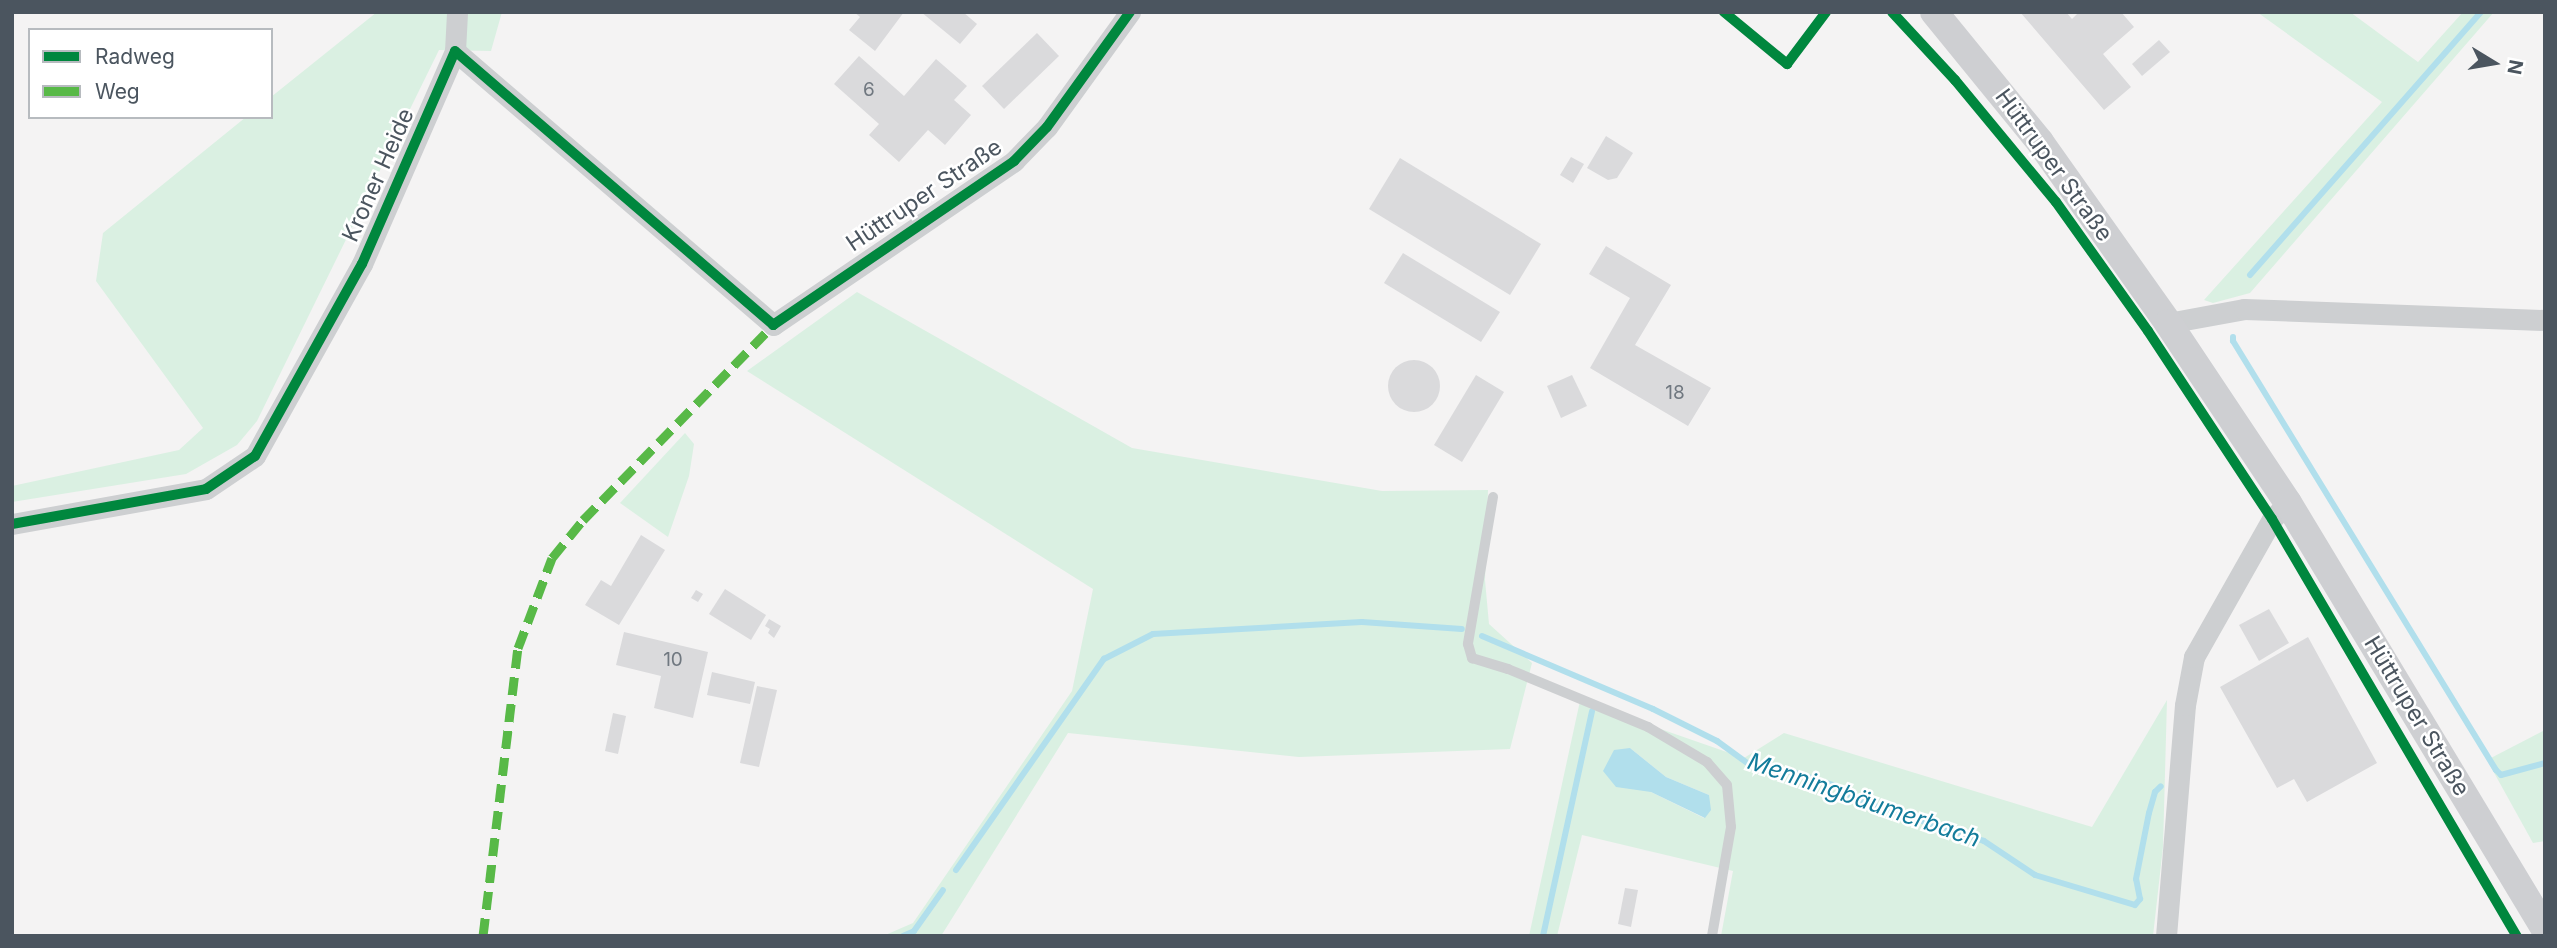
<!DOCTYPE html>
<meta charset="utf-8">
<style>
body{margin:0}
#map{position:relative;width:2557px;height:948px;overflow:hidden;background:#f4f3f3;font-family:Inter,sans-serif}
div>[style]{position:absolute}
.green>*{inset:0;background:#daf0e2}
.water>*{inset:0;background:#b1dfec}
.stream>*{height:6px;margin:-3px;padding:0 3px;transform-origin:3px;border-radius:3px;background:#b1dfec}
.building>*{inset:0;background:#dadadc}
.round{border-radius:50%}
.lane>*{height:10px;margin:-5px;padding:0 5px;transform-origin:5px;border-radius:5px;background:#cdcfd1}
.street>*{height:21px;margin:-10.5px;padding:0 10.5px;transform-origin:10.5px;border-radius:10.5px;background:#cdcfd1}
.secondary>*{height:28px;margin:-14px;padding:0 14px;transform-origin:14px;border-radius:14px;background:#cecfd2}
.quiet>*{height:9px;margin-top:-4.5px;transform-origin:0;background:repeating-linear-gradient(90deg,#58b947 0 18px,transparent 0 27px)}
.cycleway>*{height:10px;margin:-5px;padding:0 5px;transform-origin:5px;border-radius:5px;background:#00873e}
span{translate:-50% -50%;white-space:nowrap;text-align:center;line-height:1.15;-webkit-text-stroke:5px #fff;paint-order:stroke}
.number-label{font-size:19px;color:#707880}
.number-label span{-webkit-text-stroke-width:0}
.street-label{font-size:23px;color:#4b555f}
.water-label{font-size:24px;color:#137c9b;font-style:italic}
.frame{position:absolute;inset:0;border:14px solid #4b555f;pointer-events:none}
.legend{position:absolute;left:28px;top:28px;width:245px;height:91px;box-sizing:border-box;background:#fff;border:2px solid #b7bbbf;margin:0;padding:9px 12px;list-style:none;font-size:21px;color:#4b555f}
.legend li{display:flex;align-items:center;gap:14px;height:35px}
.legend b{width:35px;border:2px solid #b7bbbf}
.north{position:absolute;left:2459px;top:28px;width:70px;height:70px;-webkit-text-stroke:5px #fff;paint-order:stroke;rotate:101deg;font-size:19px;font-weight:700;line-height:28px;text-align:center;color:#4b555f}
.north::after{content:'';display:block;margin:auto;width:24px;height:32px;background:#4b555f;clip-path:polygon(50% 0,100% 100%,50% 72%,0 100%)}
</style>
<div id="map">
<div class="green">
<div style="clip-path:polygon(377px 12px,502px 12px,491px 51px,439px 50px,257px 421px,237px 445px,186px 474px,12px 502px,12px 486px,179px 450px,203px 428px,96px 281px,103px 233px,246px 117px,271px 117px,271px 97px)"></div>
<div style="clip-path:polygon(2257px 12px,2350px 12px,2418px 62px,2463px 12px,2494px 12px,2250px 293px,2213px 303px,2204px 300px,2382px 102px)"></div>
<div style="clip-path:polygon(857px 292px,1132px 448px,1382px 491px,1488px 490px,1485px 580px,1489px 624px,1532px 663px,1510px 749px,1299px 757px,1068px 733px,941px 936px,883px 936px,913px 923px,1072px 691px,1093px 589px,747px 371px)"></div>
<div style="clip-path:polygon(685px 433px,694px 444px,689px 476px,668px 537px,620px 503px)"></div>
<div style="clip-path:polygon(evenodd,2167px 700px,2163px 847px,2153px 936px,1721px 936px,1733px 871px,1582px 835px,1557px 936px,1529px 936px,1580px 701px,1744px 758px,1784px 733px,2092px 827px,2167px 700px,1630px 748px,1666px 777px,1709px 795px,1704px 818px,1651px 792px,1630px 748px)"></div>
<div style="clip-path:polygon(2545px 730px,2545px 841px,2533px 843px,2487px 760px)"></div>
</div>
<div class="water">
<div style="clip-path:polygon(1630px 748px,1666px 777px,1709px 795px,1711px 810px,1705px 818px,1651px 792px,1616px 787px,1603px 771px,1614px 750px)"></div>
</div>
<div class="stream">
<div style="left:2250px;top:275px;width:350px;rotate:-48.7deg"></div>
<div style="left:2233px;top:337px;width:4px;rotate:90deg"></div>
<div style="left:2233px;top:341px;width:503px;rotate:58.49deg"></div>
<div style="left:2496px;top:770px;width:7px;rotate:45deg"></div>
<div style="left:2501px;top:775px;width:46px;rotate:-15.3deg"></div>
<div style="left:1482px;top:636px;width:186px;rotate:23.1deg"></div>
<div style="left:1653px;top:709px;width:72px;rotate:26.6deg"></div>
<div style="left:1717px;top:741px;width:41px;rotate:36deg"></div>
<div style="left:1750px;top:765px;width:47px;rotate:9.9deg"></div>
<div style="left:1796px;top:773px;width:45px;rotate:18deg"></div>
<div style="left:1839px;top:787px;width:22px;rotate:36deg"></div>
<div style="left:1857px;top:800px;width:133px;rotate:17.9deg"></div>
<div style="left:1984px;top:841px;width:61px;rotate:33.7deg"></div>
<div style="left:2035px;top:875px;width:104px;rotate:16.7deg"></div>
<div style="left:2135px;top:905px;width:8px;rotate:-50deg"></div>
<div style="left:2140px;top:899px;width:20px;rotate:-101deg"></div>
<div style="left:2136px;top:879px;width:67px;rotate:-78.9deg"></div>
<div style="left:2149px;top:813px;width:22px;rotate:-74deg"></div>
<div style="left:2155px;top:792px;width:8px;rotate:-45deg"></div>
<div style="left:956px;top:870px;width:258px;rotate:-55deg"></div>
<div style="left:1104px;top:659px;width:55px;rotate:-27deg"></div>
<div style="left:1153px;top:634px;width:209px;rotate:-3.3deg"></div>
<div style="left:1362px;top:622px;width:100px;rotate:4deg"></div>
<div style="left:903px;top:936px;width:12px;rotate:-24deg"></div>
<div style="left:914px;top:931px;width:50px;rotate:-54.7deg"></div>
<div style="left:1543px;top:936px;width:230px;rotate:-77.7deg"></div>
</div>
<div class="building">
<div style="clip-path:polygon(854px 12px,904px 12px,875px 51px,849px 30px,860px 17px)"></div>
<div style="clip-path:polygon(921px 12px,963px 12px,977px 24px,960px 44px)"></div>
<div style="clip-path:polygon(2020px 12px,2066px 12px,2072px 19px,2079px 12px,2121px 12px,2134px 27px,2103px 54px,2131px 87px,2104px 110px)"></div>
<div style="clip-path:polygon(1037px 33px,1059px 56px,1004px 109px,982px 86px)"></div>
<div style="clip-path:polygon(2159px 40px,2170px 52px,2142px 76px,2132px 64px)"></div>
<div style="clip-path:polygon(859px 56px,904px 96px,936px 59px,967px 86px,954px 100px,971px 115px,945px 145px,928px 130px,899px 162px,869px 135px,879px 124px,834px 84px)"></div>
<div style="clip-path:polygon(1606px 136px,1633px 153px,1617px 178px,1608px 180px,1587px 168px)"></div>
<div style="clip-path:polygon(1571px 157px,1584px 164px,1573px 183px,1560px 175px)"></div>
<div style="clip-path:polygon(1400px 158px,1541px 244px,1510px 295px,1369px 209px)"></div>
<div style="clip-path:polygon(1606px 246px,1671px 285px,1635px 345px,1711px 388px,1688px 426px,1590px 368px,1630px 298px,1589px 274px)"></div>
<div style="clip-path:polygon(1403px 253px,1500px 312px,1481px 342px,1384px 283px)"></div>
<div class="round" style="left:1388px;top:360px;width:52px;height:52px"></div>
<div style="clip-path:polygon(1476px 375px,1504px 392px,1462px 462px,1434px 445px)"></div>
<div style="clip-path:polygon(1572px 375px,1587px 406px,1561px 418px,1547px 386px)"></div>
<div style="clip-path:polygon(641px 535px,665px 550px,619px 625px,585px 605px,601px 580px,611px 586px)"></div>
<div style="clip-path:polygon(725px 589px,766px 615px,751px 640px,709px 614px)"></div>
<div style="clip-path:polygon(696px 590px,703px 594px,698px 602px,691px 598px)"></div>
<div style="clip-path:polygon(2269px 609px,2289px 643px,2259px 661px,2239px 625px)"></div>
<div style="clip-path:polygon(769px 619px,781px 626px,774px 638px,768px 633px,770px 629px,765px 626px)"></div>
<div style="clip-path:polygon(624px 632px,708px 652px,693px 718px,654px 708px,661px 676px,616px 665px)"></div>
<div style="clip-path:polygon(2308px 637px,2377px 763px,2307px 802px,2294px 779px,2277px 788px,2220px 687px)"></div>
<div style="clip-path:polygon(712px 672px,755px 682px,750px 704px,707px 695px)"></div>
<div style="clip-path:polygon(757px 686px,777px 690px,759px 767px,740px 763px)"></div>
<div style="clip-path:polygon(613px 713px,626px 716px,618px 754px,605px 751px)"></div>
<div style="clip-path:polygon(1625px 888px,1638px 890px,1631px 927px,1618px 924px)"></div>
</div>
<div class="lane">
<div style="left:1724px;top:12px;width:82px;rotate:39.5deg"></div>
<div style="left:1787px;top:64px;width:65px;rotate:-53.1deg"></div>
<div style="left:1493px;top:497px;width:149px;rotate:99.7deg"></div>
<div style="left:1468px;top:644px;width:15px;rotate:74deg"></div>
<div style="left:1472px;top:658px;width:38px;rotate:17deg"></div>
<div style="left:1508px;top:669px;width:152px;rotate:22.5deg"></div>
<div style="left:1648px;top:727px;width:69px;rotate:30.7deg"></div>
<div style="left:1707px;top:762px;width:30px;rotate:49deg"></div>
<div style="left:1727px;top:785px;width:42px;rotate:84.6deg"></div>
<div style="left:1731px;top:827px;width:111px;rotate:99.9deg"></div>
</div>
<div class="street">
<div style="left:455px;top:51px;width:39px;rotate:-87deg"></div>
<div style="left:2168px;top:323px;width:77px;rotate:-10.4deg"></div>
<div style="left:2244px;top:309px;width:301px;rotate:2.1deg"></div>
<div style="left:12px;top:524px;width:197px;rotate:-10.2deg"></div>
<div style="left:206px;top:489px;width:59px;rotate:-34deg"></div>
<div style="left:255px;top:456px;width:220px;rotate:-60.9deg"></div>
<div style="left:362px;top:264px;width:232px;rotate:-66.4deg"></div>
<div style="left:455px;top:51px;width:420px;rotate:40.7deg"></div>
<div style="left:773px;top:325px;width:292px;rotate:-34.2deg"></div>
<div style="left:1014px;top:161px;width:47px;rotate:-45.9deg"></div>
<div style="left:1047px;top:127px;width:142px;rotate:-54.2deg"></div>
<div style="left:2166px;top:936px;width:232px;rotate:-85.3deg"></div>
<div style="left:2185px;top:705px;width:49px;rotate:-79.4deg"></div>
<div style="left:2194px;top:657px;width:159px;rotate:-60.5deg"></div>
<div style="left:2272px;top:519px;width:23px;rotate:-45deg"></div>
</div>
<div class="secondary">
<div style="left:1934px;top:12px;width:168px;rotate:50.8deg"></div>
<div style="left:2040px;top:142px;width:222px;rotate:54.7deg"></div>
<div style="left:2168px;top:323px;width:216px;rotate:56.3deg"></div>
<div style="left:2288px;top:503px;width:498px;rotate:58.9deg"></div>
</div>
<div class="quiet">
<div style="left:483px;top:936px;width:290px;rotate:-83.1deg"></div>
<div style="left:518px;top:648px;width:96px;rotate:-69.3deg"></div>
<div style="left:552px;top:558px;width:49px;rotate:-50.8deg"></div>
<div style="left:583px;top:520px;width:272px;rotate:-45.7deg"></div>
</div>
<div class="cycleway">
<div style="left:1724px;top:12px;width:82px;rotate:39.5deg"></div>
<div style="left:1787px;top:64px;width:65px;rotate:-53.1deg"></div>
<div style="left:1892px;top:12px;width:93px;rotate:47.2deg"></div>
<div style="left:1955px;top:80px;width:158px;rotate:50.4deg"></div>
<div style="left:2056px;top:202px;width:158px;rotate:54.5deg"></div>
<div style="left:2148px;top:331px;width:225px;rotate:56.6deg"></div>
<div style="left:2272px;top:519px;width:484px;rotate:59.6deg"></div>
<div style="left:12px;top:524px;width:197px;rotate:-10.2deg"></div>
<div style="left:206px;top:489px;width:59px;rotate:-34deg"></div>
<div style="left:255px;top:456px;width:220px;rotate:-60.9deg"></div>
<div style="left:362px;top:264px;width:232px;rotate:-66.4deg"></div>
<div style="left:455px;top:51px;width:420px;rotate:40.7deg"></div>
<div style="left:773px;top:325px;width:292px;rotate:-34.2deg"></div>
<div style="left:1014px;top:161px;width:47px;rotate:-45.9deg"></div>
<div style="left:1047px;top:127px;width:142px;rotate:-54.2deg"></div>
</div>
<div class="number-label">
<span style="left:869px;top:90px">6</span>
<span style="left:1675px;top:393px">18</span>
<span style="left:673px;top:660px">10</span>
</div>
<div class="street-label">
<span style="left:2054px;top:165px;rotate:54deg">Hüttruper Straße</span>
<span style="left:378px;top:175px;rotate:-66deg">Kroner Heide</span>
<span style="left:924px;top:195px;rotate:-34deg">Hüttruper Straße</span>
<span style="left:2417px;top:716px;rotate:59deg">Hüttruper Straße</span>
</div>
<div class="water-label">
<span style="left:1864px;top:800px;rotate:19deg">Menningbäumerbach</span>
</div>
<div class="frame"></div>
<ul class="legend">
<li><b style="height:9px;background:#00873e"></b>Radweg</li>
<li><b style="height:9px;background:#58b947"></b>Weg</li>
</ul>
<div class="north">N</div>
</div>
